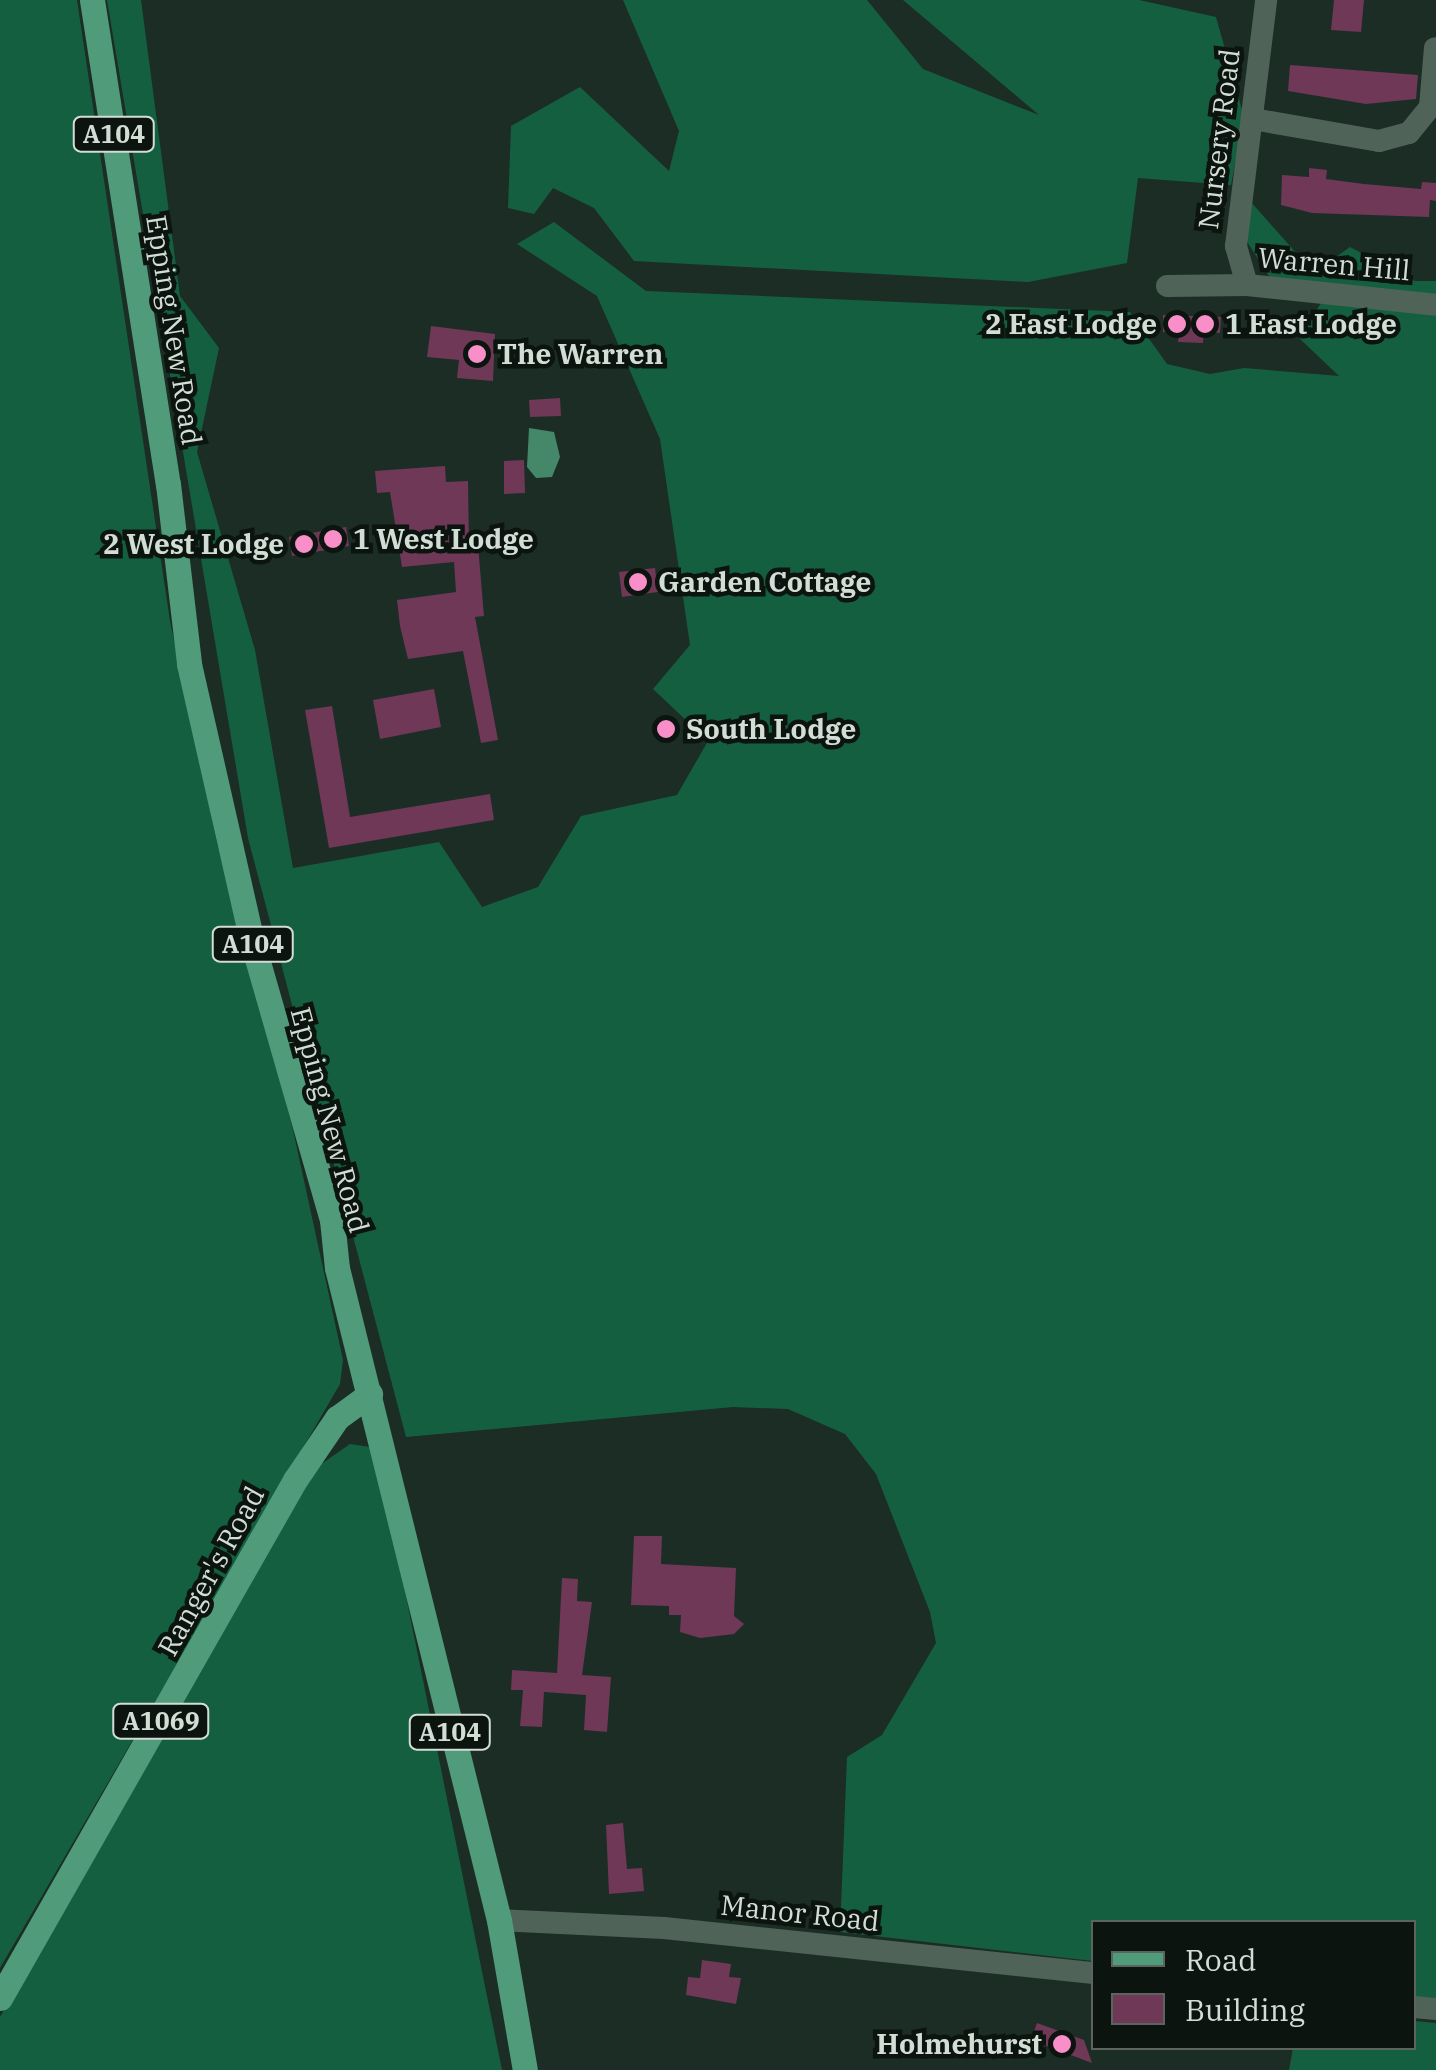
<!DOCTYPE html>
<style>
body{margin:0}
#map{position:relative;width:1436px;height:2070px;overflow:hidden;background:#1c2d25;font-family:"IBM Plex Serif",serif}
div>[style]{position:absolute}
.forest>*{inset:0;background:#155f41}
.water>*{inset:0;background:#448869}
.building>*{inset:0;background:#6e3856}
.minor>*{height:22px;margin:-11px;padding:0 11px;transform-origin:11px;border-radius:11px;background:#506359}
.major>*{height:25px;margin:-12.5px;padding:0 12.5px;transform-origin:12.5px;border-radius:12.5px;background:#509b79}
.dots>*{width:28px;height:28px;translate:-50% -50%;box-sizing:border-box;border:5px solid #0c1410;border-radius:50%}
span{translate:-50% -50%;white-space:nowrap;text-align:center;line-height:1.15;-webkit-text-stroke:9px #0c1410;paint-order:stroke}
.shield-label span{padding:2px 8px;background:#0c1410;border:2px solid;border-radius:8px;-webkit-text-stroke-width:0}
.shield-label{font-size:25px;color:#d2ddd6;font-weight:700}
.street-label{font-size:28px;color:#d2ddd6}
.poi-label{font-size:28px;color:#d2ddd6;font-weight:700}
.right{translate:-100% -50%;text-align:right}
.left{translate:0 -50%;text-align:left}
.legend{position:absolute;left:1091px;top:1920px;width:325px;height:130px;box-sizing:border-box;background:#0c1410;border:2px solid #5b645f;margin:0;padding:12px 18px;list-style:none;font-size:30px;color:#d2ddd6}
.legend li{display:flex;align-items:center;gap:20px;height:50px}
.legend b{width:50px;border:2px solid #5b645f}
</style>
<div id="map">
<div class="forest">
<div style="clip-path:polygon(0 0,77px 0,170px 621px,217px 843px,293px 1130px,343px 1360px,340px 1384px,0 1968px)"></div>
<div style="clip-path:polygon(107px 0,141px 0,180px 296px,219px 348px,197px 452px,255px 650px,293px 868px,439px 842px,482px 907px,538px 887px,581px 816px,677px 795px,708px 741px,653px 689px,690px 645px,660px 439px,597px 296px,517px 244px,554px 222px,646px 291px,1130px 312px,1167px 364px,1210px 374px,1244px 368px,1339px 376px,1298px 337px,1324px 299px,1277px 289px,1246px 240px,1250px 201px,1314px 273px,1350px 247px,1415px 281px,1436px 281px,1436px 2000px,1414px 1997px,1414px 1922px,1094px 1922px,1093px 1961px,840px 1932px,847px 1757px,882px 1735px,936px 1643px,930px 1612px,876px 1474px,845px 1434px,788px 1409px,733px 1407px,406px 1437px,248px 838px)"></div>
<div style="clip-path:polygon(623px 0,867px 0,923px 69px,1039px 115px,903px 0,1139px 0,1216px 17px,1244px 117px,1231px 185px,1138px 178px,1127px 263px,1028px 282px,634px 261px,594px 208px,553px 188px,534px 214px,508px 208px,511px 126px,580px 87px,669px 171px,679px 131px)"></div>
<div style="clip-path:polygon(350px 1444px,370px 1447px,379px 1463px,502px 2070px,0 2070px,0 2017px,317px 1467px)"></div>
<div style="clip-path:polygon(1414px 2021px,1436px 2023px,1436px 2070px,1289px 2070px,1293px 2048px,1414px 2048px)"></div>
</div>
<div class="water">
<div style="clip-path:polygon(529px 428px,554px 432px,560px 457px,552px 477px,536px 478px,527px 467px)"></div>
</div>
<div class="building">
<div style="clip-path:polygon(1334px 0,1364px 0,1361px 32px,1331px 30px)"></div>
<div style="clip-path:polygon(1290px 65px,1418px 75px,1416px 99px,1366px 104px,1288px 91px)"></div>
<div style="clip-path:polygon(1309px 168px,1327px 170px,1326px 179px,1364px 184px,1421px 189px,1422px 182px,1436px 183px,1436px 201px,1430px 200px,1429px 217px,1312px 213px,1281px 205px,1282px 175px,1309px 177px)"></div>
<div style="clip-path:polygon(1163px 315px,1221px 317px,1220px 333px,1204px 332px,1203px 343px,1178px 342px,1179px 332px,1163px 332px)"></div>
<div style="clip-path:polygon(431px 326px,495px 334px,493px 381px,457px 378px,459px 360px,427px 357px)"></div>
<div style="clip-path:polygon(560px 398px,561px 416px,530px 417px,529px 400px)"></div>
<div style="clip-path:polygon(524px 460px,525px 493px,504px 494px,504px 461px)"></div>
<div style="clip-path:polygon(445px 466px,446px 482px,468px 481px,469px 546px,478px 545px,484px 616px,475px 617px,498px 740px,481px 743px,463px 651px,408px 659px,400px 626px,397px 600px,456px 592px,454px 562px,402px 567px,390px 492px,377px 493px,375px 471px)"></div>
<div style="clip-path:polygon(346px 527px,349px 546px,292px 556px,289px 537px)"></div>
<div style="clip-path:polygon(655px 568px,658px 592px,622px 597px,619px 572px)"></div>
<div style="clip-path:polygon(434px 689px,441px 727px,380px 739px,373px 700px)"></div>
<div style="clip-path:polygon(332px 706px,350px 817px,490px 794px,494px 820px,329px 848px,305px 710px)"></div>
<div style="clip-path:polygon(634px 1536px,662px 1536px,661px 1564px,736px 1568px,734px 1616px,744px 1624px,734px 1634px,700px 1638px,680px 1632px,681px 1615px,669px 1615px,669px 1606px,631px 1605px)"></div>
<div style="clip-path:polygon(562px 1578px,578px 1579px,577px 1601px,592px 1602px,582px 1675px,611px 1677px,607px 1732px,584px 1730px,586px 1695px,544px 1692px,542px 1727px,520px 1726px,523px 1690px,511px 1690px,512px 1670px,557px 1673px)"></div>
<div style="clip-path:polygon(623px 1823px,627px 1869px,642px 1868px,644px 1891px,609px 1894px,606px 1825px)"></div>
<div style="clip-path:polygon(702px 1960px,731px 1964px,729px 1977px,741px 1978px,736px 2004px,686px 1995px,688px 1977px,700px 1978px)"></div>
<div style="clip-path:polygon(1037px 2023px,1084px 2040px,1092px 2063px,1031px 2040px)"></div>
</div>
<div class="minor">
<div style="left:1253px;top:119px;width:128px;rotate:9.9deg"></div>
<div style="left:1379px;top:141px;width:31px;rotate:-15deg"></div>
<div style="left:1409px;top:133px;width:33px;rotate:-51deg"></div>
<div style="left:1430px;top:107px;width:59px;rotate:-85.2deg"></div>
<div style="left:1247px;top:285px;width:41px;rotate:-105.8deg"></div>
<div style="left:1236px;top:246px;width:248px;rotate:-83deg"></div>
<div style="left:1167px;top:286px;width:80px;rotate:-0.7deg"></div>
<div style="left:1247px;top:285px;width:190px;rotate:6deg"></div>
<div style="left:499px;top:1920px;width:165px;rotate:2.8deg"></div>
<div style="left:664px;top:1928px;width:432px;rotate:6deg"></div>
<div style="left:1414px;top:2007px;width:22px;rotate:5deg"></div>
</div>
<div class="major">
<div style="left:92px;top:0;width:490px;rotate:81.1deg"></div>
<div style="left:168px;top:484px;width:181px;rotate:83.3deg"></div>
<div style="left:189px;top:664px;width:284px;rotate:77.2deg"></div>
<div style="left:252px;top:941px;width:290px;rotate:74deg"></div>
<div style="left:332px;top:1220px;width:48px;rotate:84.1deg"></div>
<div style="left:337px;top:1268px;width:672px;rotate:76.05deg"></div>
<div style="left:499px;top:1920px;width:152px;rotate:80.2deg"></div>
<div style="left:0;top:1998px;width:596px;rotate:-60.34deg"></div>
<div style="left:295px;top:1480px;width:75px;rotate:-55.9deg"></div>
<div style="left:337px;top:1418px;width:41px;rotate:-36deg"></div>
</div>
<div class="dots">
<div style="left:1177px;top:324px;background:#f98fc9"></div>
<div style="left:1205px;top:324px;background:#f98fc9"></div>
<div style="left:477px;top:354px;background:#f98fc9"></div>
<div style="left:333px;top:539px;background:#f98fc9"></div>
<div style="left:304px;top:544px;background:#f98fc9"></div>
<div style="left:638px;top:582px;background:#f98fc9"></div>
<div style="left:666px;top:729px;background:#f98fc9"></div>
<div style="left:1062px;top:2044px;background:#f98fc9"></div>
</div>
<div class="shield-label">
<span style="left:114px;top:134px">A104</span>
<span style="left:253px;top:944px">A104</span>
<span style="left:161px;top:1721px">A1069</span>
<span style="left:450px;top:1732px">A104</span>
</div>
<div class="street-label">
<span style="left:1219px;top:139px;rotate:-83deg">Nursery Road</span>
<span style="left:1334px;top:264px;rotate:5deg">Warren Hill</span>
<span style="left:174px;top:330px;rotate:81deg">Epping New Road</span>
<span style="left:330px;top:1120px;rotate:75deg">Epping New Road</span>
<span style="left:211px;top:1571px;rotate:-61deg">Ranger's Road</span>
<span style="left:800px;top:1913px;rotate:6deg">Manor Road</span>
</div>
<div class="poi-label">
<span class="right" style="left:1157px;top:324px">2 East Lodge</span>
<span class="left" style="left:1225px;top:324px">1 East Lodge</span>
<span class="left" style="left:497px;top:354px">The Warren</span>
<span class="left" style="left:353px;top:539px">1 West Lodge</span>
<span class="right" style="left:284px;top:544px">2 West Lodge</span>
<span class="left" style="left:658px;top:582px">Garden Cottage</span>
<span class="left" style="left:686px;top:729px">South Lodge</span>
<span class="right" style="left:1042px;top:2044px">Holmehurst</span>
</div>
<ul class="legend">
<li><b style="height:12px;background:#509b79"></b>Road</li>
<li><b style="height:28px;background:#6e3856"></b>Building</li>
</ul>
</div>
